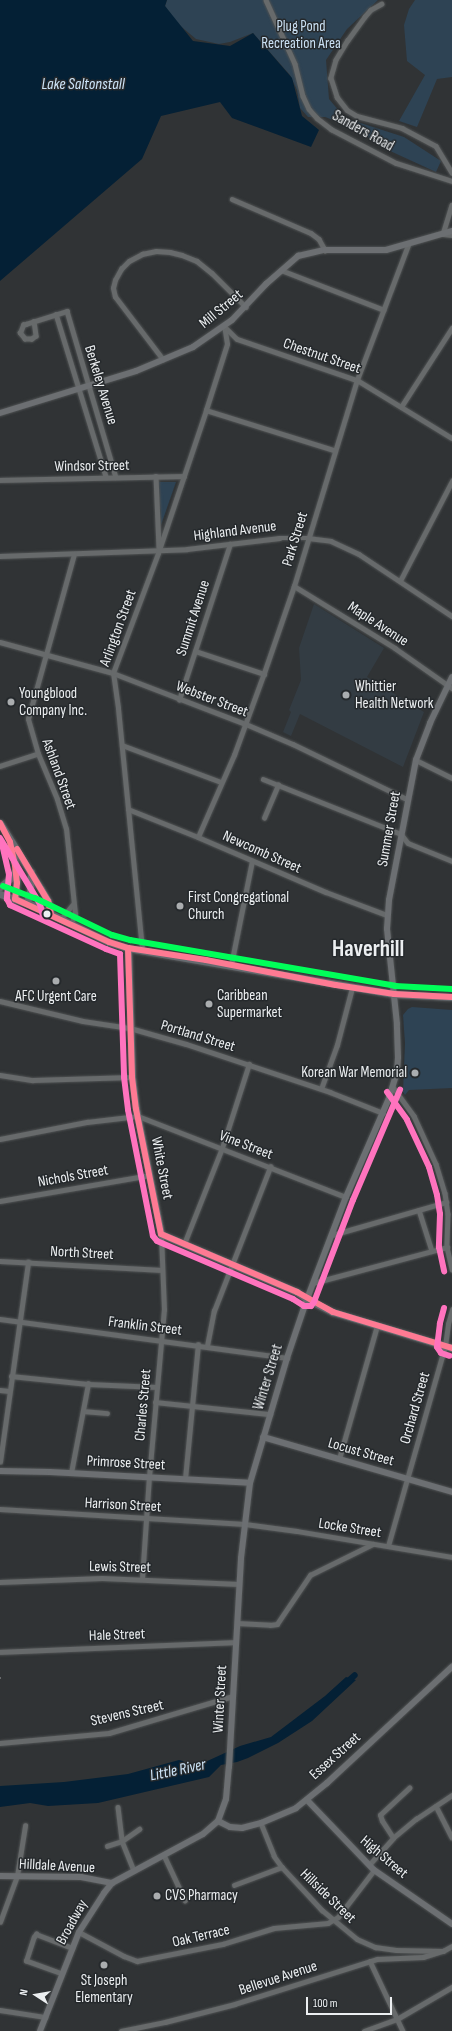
<!DOCTYPE html>
<style>
body{margin:0}
#map{position:relative;width:452px;height:2031px;overflow:hidden;background:#303335;font-family:"Sofia Sans Condensed",sans-serif}
div>[style]{position:absolute}
.built>*{inset:0;background:#333c43}
.green>*{inset:0;background:#2e4354}
.water>*{inset:0;background:#042035}
.canal>*{height:6px;margin:-3px;padding:0 3px;transform-origin:3px;border-radius:3px;background:#042035}
.roads{filter:drop-shadow(0 0 1px #4f5253) drop-shadow(0 0 1px #4f5253)}
.street>*{height:4.5px;margin:-2.25px;padding:0 2.25px;transform-origin:2.25px;border-radius:2.25px;background:#676a6b}
.secondary>*{height:6px;margin:-3px;padding:0 3px;transform-origin:3px;border-radius:3px;background:#6c6f72}
.primary>*{height:7px;margin:-3.5px;padding:0 3.5px;transform-origin:3.5px;border-radius:3.5px;background:#666a6f}
.rail>*{height:1.5px;margin-top:-0.75px;transform-origin:0;background:repeating-linear-gradient(90deg,#686a6c 0 2px,transparent 0 6px)}
.bus-1>*{height:6px;margin:-3px;padding:0 3px;transform-origin:3px;border-radius:3px;background:#fe7a93}
.bus-2>*{height:6px;margin:-3px;padding:0 3px;transform-origin:3px;border-radius:3px;background:#ff73be}
.bus-3>*{height:6px;margin:-3px;padding:0 3px;transform-origin:3px;border-radius:3px;background:#00ff59}
.dots>*{width:11px;height:11px;translate:-50% -50%;box-sizing:border-box;border:2px solid #25292c;border-radius:50%}
span{translate:-50% -50%;white-space:nowrap;text-align:center;line-height:1.15;-webkit-text-stroke:3px #25292c;paint-order:stroke}
.park-label{font-size:15px;color:#cbe1f4}
.street-label{font-size:15px;color:#eceff1}
.poi-label{font-size:15px;color:#eceff1}
.left{translate:0 -50%;text-align:left}
.right{translate:-100% -50%;text-align:right}
.water-label{font-size:16px;color:#cfe6f9;font-style:italic}
.town-label{font-size:23px;color:#eceff1;font-weight:700}
.north{position:absolute;left:16px;top:1975px;width:40px;height:40px;-webkit-text-stroke:3px #25292c;paint-order:stroke;rotate:282deg;font-size:11px;font-weight:700;line-height:16px;text-align:center;color:#eceff1}
.north::after{content:'';display:block;margin:auto;width:14px;height:18px;background:#eceff1;clip-path:polygon(50% 0,100% 100%,50% 72%,0 100%)}
.scale{position:absolute;left:306px;top:1997px;width:86px;height:18px;box-sizing:border-box;border:2px solid #eceff1;border-top:0;padding-left:5px;font-size:12px;line-height:14px;white-space:nowrap;color:#eceff1;-webkit-text-stroke:3px #25292c;paint-order:stroke}
</style>
<div id="map">
<div class="built">
<div style="clip-path:polygon(314px 604px,384px 648px,367px 677px,424px 712px,403px 767px,300px 714px,291px 736px,283px 732px,291px 712px,289px 710px,301px 680px,299px 648px)"></div>
</div>
<div class="green">
<div style="clip-path:polygon(167px 0,378px 0,347px 29px,326px 60px,329px 99px,345px 118px,404px 137px,441px 161px,436px 172px,388px 150px,352px 127px,325px 117px,308px 117px,300px 108px,297px 90px,290px 75px,253px 33px,230px 42px,219px 44px,196px 39px,177px 23px,165px 6px)"></div>
<div style="clip-path:polygon(415px 0,452px 0,452px 77px,437px 79px,417px 127px,399px 121px,425px 75px,407px 61px,404px 25px,409px 9px)"></div>
<div style="clip-path:polygon(159px 482px,176px 482px,161px 525px)"></div>
<div style="clip-path:polygon(412px 1007px,452px 1010px,452px 1088px,409px 1090px,405px 1095px,403px 1092px,405px 1043px,403px 1015px,408px 1009px)"></div>
</div>
<div class="water">
<div style="clip-path:polygon(0 0,167px 0,165px 6px,193px 41px,230px 46px,253px 33px,292px 78px,302px 116px,319px 130px,311px 147px,232px 118px,220px 102px,161px 116px,142px 159px,0 281px)"></div>
<div style="clip-path:polygon(346px 1677px,356px 1680px,312px 1721px,278px 1743px,248px 1758px,237px 1762px,221px 1765px,209px 1777px,98px 1803px,48px 1806px,30px 1803px,0 1807px,0 1786px,64px 1782px,128px 1774px,179px 1760px,183px 1761px,187px 1766px,203px 1763px,240px 1746px,271px 1737px,325px 1696px)"></div>
</div>
<div class="canal">
<div style="left:345px;top:1684px;width:13px;rotate:-42deg"></div>
</div>
<div class="roads">
<div class="street">
<div style="left:266px;top:0;width:70px;rotate:65.6deg"></div>
<div style="left:295px;top:64px;width:33px;rotate:76deg"></div>
<div style="left:303px;top:96px;width:14px;rotate:65deg"></div>
<div style="left:309px;top:109px;width:12px;rotate:48deg"></div>
<div style="left:317px;top:118px;width:18px;rotate:38deg"></div>
<div style="left:331px;top:129px;width:73px;rotate:27.6deg"></div>
<div style="left:396px;top:163px;width:59px;rotate:17.8deg"></div>
<div style="left:382px;top:4px;width:13px;rotate:151deg"></div>
<div style="left:371px;top:10px;width:9px;rotate:131deg"></div>
<div style="left:365px;top:17px;width:29px;rotate:126deg"></div>
<div style="left:348px;top:40px;width:23px;rotate:121deg"></div>
<div style="left:336px;top:60px;width:19px;rotate:106deg"></div>
<div style="left:331px;top:78px;width:20px;rotate:72deg"></div>
<div style="left:337px;top:97px;width:16px;rotate:52deg"></div>
<div style="left:347px;top:110px;width:12px;rotate:31deg"></div>
<div style="left:357px;top:116px;width:47px;rotate:14.9deg"></div>
<div style="left:402px;top:128px;width:38px;rotate:28deg"></div>
<div style="left:436px;top:146px;width:31px;rotate:59deg"></div>
<div style="left:232px;top:199px;width:86px;rotate:23.3deg"></div>
<div style="left:311px;top:233px;width:10px;rotate:37deg"></div>
<div style="left:319px;top:239px;width:13px;rotate:61deg"></div>
<div style="left:452px;top:205px;width:30px;rotate:107deg"></div>
<div style="left:443px;top:234px;width:9px;rotate:6deg"></div>
<div style="left:281px;top:270px;width:110px;rotate:21.2deg"></div>
<div style="left:56px;top:314px;width:170px;rotate:72.9deg"></div>
<div style="left:34px;top:321px;width:15px;rotate:82deg"></div>
<div style="left:36px;top:336px;width:5px;rotate:143deg"></div>
<div style="left:32px;top:339px;width:7px;rotate:180deg"></div>
<div style="left:25px;top:339px;width:8px;rotate:-130deg"></div>
<div style="left:20px;top:333px;width:9px;rotate:-69deg"></div>
<div style="left:23px;top:325px;width:3px;rotate:-18deg"></div>
<div style="left:26px;top:324px;width:43px;rotate:-17.6deg"></div>
<div style="left:67px;top:311px;width:173px;rotate:73.6deg"></div>
<div style="left:224px;top:326px;width:18px;rotate:45deg"></div>
<div style="left:237px;top:339px;width:127px;rotate:18.9deg"></div>
<div style="left:357px;top:380px;width:111px;rotate:31.4deg"></div>
<div style="left:163px;top:360px;width:79px;rotate:-127.3deg"></div>
<div style="left:115px;top:297px;width:9px;rotate:-103deg"></div>
<div style="left:113px;top:288px;width:8px;rotate:-76deg"></div>
<div style="left:115px;top:280px;width:13px;rotate:-61deg"></div>
<div style="left:121px;top:269px;width:11px;rotate:-45deg"></div>
<div style="left:129px;top:261px;width:15px;rotate:-28deg"></div>
<div style="left:142px;top:254px;width:14px;rotate:-12deg"></div>
<div style="left:156px;top:251px;width:14px;rotate:4deg"></div>
<div style="left:170px;top:252px;width:12px;rotate:14deg"></div>
<div style="left:182px;top:255px;width:16px;rotate:22deg"></div>
<div style="left:197px;top:261px;width:19px;rotate:39deg"></div>
<div style="left:212px;top:273px;width:48px;rotate:45deg"></div>
<div style="left:401px;top:407px;width:94px;rotate:-57.2deg"></div>
<div style="left:206px;top:410px;width:134px;rotate:17.4deg"></div>
<div style="left:156px;top:476px;width:71px;rotate:87.6deg"></div>
<div style="left:0;top:480px;width:184px;rotate:-1.2deg"></div>
<div style="left:0;top:556px;width:187px;rotate:-2.1deg"></div>
<div style="left:187px;top:549px;width:93px;rotate:-6.8deg"></div>
<div style="left:279px;top:538px;width:29px"></div>
<div style="left:308px;top:538px;width:23px;rotate:7deg"></div>
<div style="left:331px;top:541px;width:31px;rotate:25deg"></div>
<div style="left:359px;top:554px;width:112px;rotate:33.7deg"></div>
<div style="left:400px;top:581px;width:113px;rotate:-62.5deg"></div>
<div style="left:294px;top:586px;width:119px;rotate:31.5deg"></div>
<div style="left:395px;top:648px;width:70px;rotate:35.1deg"></div>
<div style="left:0;top:642px;width:117px;rotate:15.3deg"></div>
<div style="left:113px;top:673px;width:142px;rotate:21deg"></div>
<div style="left:246px;top:724px;width:51px;rotate:23.1deg"></div>
<div style="left:293px;top:744px;width:127px;rotate:25.8deg"></div>
<div style="left:195px;top:651px;width:73px;rotate:18.4deg"></div>
<div style="left:179px;top:700px;width:164px;rotate:-71.9deg"></div>
<div style="left:122px;top:745px;width:106px;rotate:20.5deg"></div>
<div style="left:416px;top:760px;width:40px;rotate:26.6deg"></div>
<div style="left:0;top:766px;width:40px;rotate:-18deg"></div>
<div style="left:263px;top:779px;width:149px;rotate:21.7deg"></div>
<div style="left:401px;top:834px;width:11px;rotate:52deg"></div>
<div style="left:408px;top:843px;width:48px;rotate:22.2deg"></div>
<div style="left:128px;top:809px;width:75px;rotate:21.8deg"></div>
<div style="left:198px;top:837px;width:139px;rotate:23.3deg"></div>
<div style="left:326px;top:892px;width:65px;rotate:20.7deg"></div>
<div style="left:264px;top:818px;width:36px;rotate:-67deg"></div>
<div style="left:198px;top:837px;width:90px;rotate:-66.3deg"></div>
<div style="left:234px;top:755px;width:87px;rotate:-69.9deg"></div>
<div style="left:264px;top:673px;width:92px;rotate:-71deg"></div>
<div style="left:294px;top:586px;width:215px;rotate:-73deg"></div>
<div style="left:357px;top:380px;width:144px;rotate:-69.3deg"></div>
<div style="left:61px;top:919px;width:19px;rotate:-51deg"></div>
<div style="left:71px;top:924px;width:11px;rotate:-68deg"></div>
<div style="left:75px;top:914px;width:85px;rotate:-96deg"></div>
<div style="left:66px;top:829px;width:31px;rotate:-107deg"></div>
<div style="left:57px;top:799px;width:49px;rotate:-112.9deg"></div>
<div style="left:38px;top:754px;width:36px;rotate:-106deg"></div>
<div style="left:28px;top:719px;width:171px;rotate:-74.4deg"></div>
<div style="left:142px;top:949px;width:242px;rotate:-95.7deg"></div>
<div style="left:118px;top:708px;width:35px;rotate:-98deg"></div>
<div style="left:113px;top:673px;width:128px;rotate:-69.4deg"></div>
<div style="left:158px;top:553px;width:151px;rotate:-71.4deg"></div>
<div style="left:206px;top:410px;width:69px;rotate:-72.3deg"></div>
<div style="left:227px;top:344px;width:18px;rotate:-99deg"></div>
<div style="left:231px;top:965px;width:106px;rotate:-78.6deg"></div>
<div style="left:0;top:1001px;width:85px;rotate:13.5deg"></div>
<div style="left:83px;top:1021px;width:48px;rotate:8.5deg"></div>
<div style="left:130px;top:1028px;width:58px;rotate:15.9deg"></div>
<div style="left:186px;top:1044px;width:152px;rotate:18.4deg"></div>
<div style="left:330px;top:1092px;width:57px;rotate:21.6deg"></div>
<div style="left:0;top:1075px;width:33px;rotate:9deg"></div>
<div style="left:33px;top:1080px;width:99px;rotate:-1.7deg"></div>
<div style="left:393px;top:1087px;width:36px;rotate:54deg"></div>
<div style="left:414px;top:1116px;width:53px;rotate:65.4deg"></div>
<div style="left:436px;top:1164px;width:30px;rotate:73deg"></div>
<div style="left:445px;top:1193px;width:21px;rotate:82deg"></div>
<div style="left:448px;top:1214px;width:33px;rotate:92deg"></div>
<div style="left:447px;top:1247px;width:23px;rotate:77deg"></div>
<div style="left:321px;top:1089px;width:47px;rotate:-70deg"></div>
<div style="left:337px;top:1045px;width:59px;rotate:-75.3deg"></div>
<div style="left:0;top:1139px;width:89px;rotate:-11.1deg"></div>
<div style="left:87px;top:1122px;width:51px;rotate:-6.7deg"></div>
<div style="left:138px;top:1116px;width:223px;rotate:21.3deg"></div>
<div style="left:0;top:1201px;width:152px;rotate:-9.8deg"></div>
<div style="left:419px;top:1210px;width:43px;rotate:72.4deg"></div>
<div style="left:332px;top:1235px;width:119px;rotate:-16.1deg"></div>
<div style="left:184px;top:1244px;width:103px;rotate:-68.4deg"></div>
<div style="left:222px;top:1148px;width:88px;rotate:-72.2deg"></div>
<div style="left:0;top:1261px;width:162px;rotate:3.2deg"></div>
<div style="left:313px;top:1283px;width:139px;rotate:-15deg"></div>
<div style="left:0;top:1319px;width:290px;rotate:7.7deg"></div>
<div style="left:207px;top:1346px;width:36px;rotate:-79deg"></div>
<div style="left:214px;top:1311px;width:155px;rotate:-68.7deg"></div>
<div style="left:11px;top:1376px;width:77px;rotate:5.9deg"></div>
<div style="left:88px;top:1384px;width:69px;rotate:2.5deg"></div>
<div style="left:0;top:1390px;width:9px;rotate:6deg"></div>
<div style="left:155px;top:1402px;width:116px;rotate:6deg"></div>
<div style="left:83px;top:1411px;width:24px;rotate:5deg"></div>
<div style="left:339px;top:1459px;width:138px;rotate:-74.1deg"></div>
<div style="left:0;top:1462px;width:202px;rotate:-82deg"></div>
<div style="left:71px;top:1473px;width:91px;rotate:-79.2deg"></div>
<div style="left:185px;top:1479px;width:135px;rotate:-84.5deg"></div>
<div style="left:0;top:1509px;width:245px;rotate:3.5deg"></div>
<div style="left:245px;top:1524px;width:52px;rotate:7.7deg"></div>
<div style="left:297px;top:1531px;width:157px;rotate:9.5deg"></div>
<div style="left:388px;top:1546px;width:208px;rotate:-74.1deg"></div>
<div style="left:445px;top:1346px;width:22px;rotate:-82deg"></div>
<div style="left:448px;top:1324px;width:15px;rotate:-74deg"></div>
<div style="left:142px;top:1579px;width:102px;rotate:-86.1deg"></div>
<div style="left:149px;top:1477px;width:168px;rotate:-84.9deg"></div>
<div style="left:164px;top:1310px;width:76px;rotate:-92.3deg"></div>
<div style="left:0;top:1582px;width:102px;rotate:-2.2deg"></div>
<div style="left:102px;top:1578px;width:137px;rotate:2.5deg"></div>
<div style="left:237px;top:1623px;width:33px;rotate:3deg"></div>
<div style="left:270px;top:1625px;width:7px;rotate:-8deg"></div>
<div style="left:277px;top:1624px;width:59px;rotate:-56deg"></div>
<div style="left:310px;top:1575px;width:70px;rotate:-26.2deg"></div>
<div style="left:0;top:1652px;width:236px;rotate:-2.4deg"></div>
<div style="left:0;top:1743px;width:109px;rotate:-5.2deg"></div>
<div style="left:109px;top:1733px;width:129px;rotate:-16.6deg"></div>
<div style="left:436px;top:1806px;width:35px;rotate:63deg"></div>
<div style="left:118px;top:1807px;width:34px;rotate:83deg"></div>
<div style="left:122px;top:1841px;width:32px;rotate:68deg"></div>
<div style="left:261px;top:1823px;width:35px;rotate:68deg"></div>
<div style="left:274px;top:1856px;width:14px;rotate:54deg"></div>
<div style="left:282px;top:1867px;width:59px;rotate:47.1deg"></div>
<div style="left:322px;top:1910px;width:45px;rotate:39.6deg"></div>
<div style="left:357px;top:1939px;width:20px;rotate:24deg"></div>
<div style="left:375px;top:1947px;width:21px;rotate:8deg"></div>
<div style="left:396px;top:1950px;width:47px;rotate:1.2deg"></div>
<div style="left:443px;top:1951px;width:10px;rotate:-29deg"></div>
<div style="left:393px;top:1838px;width:20px;rotate:-123deg"></div>
<div style="left:382px;top:1821px;width:6px;rotate:-108deg"></div>
<div style="left:380px;top:1815px;width:40px;rotate:-43deg"></div>
<div style="left:107px;top:1846px;width:16px;rotate:-18deg"></div>
<div style="left:122px;top:1841px;width:21px;rotate:-35deg"></div>
<div style="left:164px;top:1855px;width:50px;rotate:65deg"></div>
<div style="left:369px;top:1865px;width:36px;rotate:-48deg"></div>
<div style="left:393px;top:1838px;width:30px;rotate:-40deg"></div>
<div style="left:416px;top:1819px;width:43px;rotate:-33.7deg"></div>
<div style="left:234px;top:1885px;width:51px;rotate:-20.6deg"></div>
<div style="left:0;top:1922px;width:49px;rotate:-69.7deg"></div>
<div style="left:17px;top:1876px;width:51px;rotate:-80.9deg"></div>
<div style="left:79px;top:1932px;width:51px;rotate:28.1deg"></div>
<div style="left:124px;top:1956px;width:14px;rotate:21deg"></div>
<div style="left:137px;top:1961px;width:88px;rotate:-11.2deg"></div>
<div style="left:223px;top:1944px;width:53px;rotate:-17.4deg"></div>
<div style="left:274px;top:1928px;width:54px;rotate:-5.3deg"></div>
<div style="left:328px;top:1923px;width:12px;rotate:-31deg"></div>
<div style="left:338px;top:1917px;width:59px;rotate:-52.5deg"></div>
<div style="left:370px;top:1961px;width:77px;rotate:64.8deg"></div>
<div style="left:62px;top:1974px;width:38px;rotate:-160deg"></div>
<div style="left:26px;top:1961px;width:25px;rotate:-72deg"></div>
<div style="left:34px;top:1937px;width:4px;rotate:-56deg"></div>
<div style="left:36px;top:1934px;width:39px;rotate:21deg"></div>
<div style="left:0;top:2010px;width:46px;rotate:8.8deg"></div>
<div style="left:121px;top:2031px;width:45px;rotate:-11.6deg"></div>
<div style="left:165px;top:2022px;width:72px;rotate:-14.4deg"></div>
<div style="left:235px;top:2004px;width:149px;rotate:-17.6deg"></div>
<div style="left:377px;top:1959px;width:46px;rotate:-2.5deg"></div>
<div style="left:423px;top:1957px;width:21px;rotate:-17deg"></div>
<div style="left:364px;top:2031px;width:35px;rotate:-20deg"></div>
<div style="left:397px;top:2019px;width:64px;rotate:-30.2deg"></div>
</div>
<div class="secondary">
<div style="left:0;top:413px;width:142px;rotate:-17.2deg"></div>
<div style="left:136px;top:371px;width:62px;rotate:-22.8deg"></div>
<div style="left:193px;top:347px;width:47px;rotate:-34.7deg"></div>
<div style="left:232px;top:320px;width:50px;rotate:-46.6deg"></div>
<div style="left:266px;top:284px;width:43px;rotate:-41.2deg"></div>
<div style="left:298px;top:256px;width:28px;rotate:-13deg"></div>
<div style="left:325px;top:250px;width:61px"></div>
<div style="left:386px;top:250px;width:69px;rotate:-16.1deg"></div>
<div style="left:263px;top:1437px;width:197px;rotate:16.2deg"></div>
<div style="left:0;top:1471px;width:50px;rotate:1.1deg"></div>
<div style="left:50px;top:1472px;width:200px;rotate:3.1deg"></div>
<div style="left:307px;top:1800px;width:97px;rotate:46.3deg"></div>
<div style="left:374px;top:1870px;width:95px;rotate:34.7deg"></div>
<div style="left:218px;top:1821px;width:13px;rotate:27deg"></div>
<div style="left:230px;top:1827px;width:12px;rotate:5deg"></div>
<div style="left:242px;top:1828px;width:20px;rotate:-15deg"></div>
<div style="left:261px;top:1823px;width:38px;rotate:-23deg"></div>
<div style="left:296px;top:1808px;width:40px;rotate:-39deg"></div>
<div style="left:327px;top:1783px;width:171px;rotate:-42.9deg"></div>
<div style="left:0;top:1876px;width:81px;rotate:0.7deg"></div>
<div style="left:81px;top:1877px;width:32px;rotate:11deg"></div>
<div style="left:40px;top:2031px;width:106px;rotate:-68.5deg"></div>
<div style="left:79px;top:1932px;width:46px;rotate:-57.3deg"></div>
<div style="left:104px;top:1893px;width:13px;rotate:-51deg"></div>
<div style="left:112px;top:1883px;width:103px;rotate:-28.3deg"></div>
<div style="left:203px;top:1834px;width:20px;rotate:-41deg"></div>
<div style="left:218px;top:1821px;width:23px;rotate:-70deg"></div>
<div style="left:226px;top:1799px;width:32px;rotate:-85deg"></div>
<div style="left:229px;top:1767px;width:209px;rotate:-86.7deg"></div>
<div style="left:241px;top:1558px;width:76px;rotate:-83.2deg"></div>
<div style="left:250px;top:1483px;width:130px;rotate:-73.5deg"></div>
<div style="left:287px;top:1358px;width:62px;rotate:-71.3deg"></div>
<div style="left:307px;top:1299px;width:109px;rotate:-69.1deg"></div>
<div style="left:346px;top:1197px;width:108px;rotate:-66.5deg"></div>
<div style="left:389px;top:1098px;width:27px;rotate:-73deg"></div>
<div style="left:397px;top:1072px;width:15px;rotate:-86deg"></div>
<div style="left:398px;top:1057px;width:33px;rotate:-92deg"></div>
<div style="left:397px;top:1024px;width:96px;rotate:-96deg"></div>
<div style="left:387px;top:929px;width:29px;rotate:-86deg"></div>
<div style="left:389px;top:900px;width:143px;rotate:-79.1deg"></div>
<div style="left:416px;top:760px;width:40px;rotate:-69deg"></div>
<div style="left:430px;top:723px;width:51px;rotate:-64.4deg"></div>
</div>
<div class="primary">
<div style="left:0;top:823px;width:78px;rotate:58.2deg"></div>
<div style="left:41px;top:889px;width:14px;rotate:60deg"></div>
<div style="left:48px;top:901px;width:13px;rotate:77deg"></div>
<div style="left:11px;top:844px;width:30px;rotate:78deg"></div>
<div style="left:17px;top:873px;width:26px;rotate:94deg"></div>
<div style="left:0;top:887px;width:16px;rotate:-40deg"></div>
<div style="left:12px;top:877px;width:10px;rotate:-66deg"></div>
<div style="left:0;top:894px;width:34px;rotate:19deg"></div>
<div style="left:32px;top:905px;width:85px;rotate:25.7deg"></div>
<div style="left:109px;top:942px;width:20px;rotate:18deg"></div>
<div style="left:128px;top:948px;width:270px;rotate:9.8deg"></div>
<div style="left:394px;top:994px;width:58px;rotate:3deg"></div>
<div style="left:27px;top:903px;width:12px;rotate:-76deg"></div>
<div style="left:30px;top:891px;width:19px;rotate:-87deg"></div>
<div style="left:128px;top:948px;width:129px;rotate:88.2deg"></div>
<div style="left:132px;top:1077px;width:32px;rotate:83deg"></div>
<div style="left:136px;top:1109px;width:127px;rotate:78.7deg"></div>
<div style="left:161px;top:1234px;width:148px;rotate:23.1deg"></div>
<div style="left:297px;top:1292px;width:12px;rotate:35deg"></div>
<div style="left:307px;top:1299px;width:29px;rotate:27deg"></div>
<div style="left:333px;top:1312px;width:124px;rotate:16.8deg"></div>
</div>
</div>
<div class="rail">
<div style="left:0;top:1678px;width:1px"></div>
</div>
<div class="bus-1">
<div style="left:0;top:823px;width:21px;rotate:62deg"></div>
<div style="left:10px;top:842px;width:24px;rotate:78deg"></div>
<div style="left:15px;top:865px;width:18px;rotate:84deg"></div>
<div style="left:17px;top:883px;width:16px;rotate:97deg"></div>
<div style="left:15px;top:899px;width:103px;rotate:24.6deg"></div>
<div style="left:109px;top:942px;width:20px;rotate:18deg"></div>
<div style="left:128px;top:948px;width:79px;rotate:8.7deg"></div>
<div style="left:206px;top:960px;width:132px;rotate:10.9deg"></div>
<div style="left:336px;top:985px;width:59px;rotate:8.8deg"></div>
<div style="left:394px;top:994px;width:58px;rotate:3deg"></div>
<div style="left:17px;top:849px;width:61px;rotate:59.2deg"></div>
<div style="left:48px;top:901px;width:13px;rotate:77deg"></div>
<div style="left:128px;top:948px;width:129px;rotate:88.2deg"></div>
<div style="left:132px;top:1077px;width:32px;rotate:83deg"></div>
<div style="left:136px;top:1109px;width:127px;rotate:78.7deg"></div>
<div style="left:161px;top:1234px;width:148px;rotate:23.1deg"></div>
<div style="left:297px;top:1292px;width:41px;rotate:29.1deg"></div>
<div style="left:333px;top:1312px;width:124px;rotate:16.8deg"></div>
</div>
<div class="bus-2">
<div style="left:0;top:838px;width:77px;rotate:58.8deg"></div>
<div style="left:40px;top:904px;width:12px;rotate:76deg"></div>
<div style="left:2px;top:844px;width:31px;rotate:77deg"></div>
<div style="left:9px;top:874px;width:25px;rotate:95deg"></div>
<div style="left:7px;top:899px;width:7px;rotate:63deg"></div>
<div style="left:10px;top:905px;width:106px;rotate:24.6deg"></div>
<div style="left:106px;top:949px;width:15px;rotate:20deg"></div>
<div style="left:120px;top:954px;width:123px;rotate:88.1deg"></div>
<div style="left:124px;top:1077px;width:33px;rotate:83deg"></div>
<div style="left:128px;top:1110px;width:128px;rotate:78.8deg"></div>
<div style="left:153px;top:1236px;width:6px;rotate:51deg"></div>
<div style="left:157px;top:1241px;width:148px;rotate:23.1deg"></div>
<div style="left:293px;top:1299px;width:13px;rotate:32deg"></div>
<div style="left:304px;top:1306px;width:7px"></div>
<div style="left:311px;top:1306px;width:5px;rotate:-53deg"></div>
<div style="left:314px;top:1302px;width:109px;rotate:-69.1deg"></div>
<div style="left:353px;top:1200px;width:120px;rotate:-66.9deg"></div>
<div style="left:387px;top:1092px;width:34px;rotate:54deg"></div>
<div style="left:407px;top:1120px;width:52px;rotate:64.9deg"></div>
<div style="left:429px;top:1167px;width:29px;rotate:74deg"></div>
<div style="left:437px;top:1195px;width:19px;rotate:81deg"></div>
<div style="left:440px;top:1214px;width:33px;rotate:92deg"></div>
<div style="left:439px;top:1247px;width:25px;rotate:78deg"></div>
<div style="left:444px;top:1308px;width:16px;rotate:105deg"></div>
<div style="left:440px;top:1323px;width:24px;rotate:97deg"></div>
<div style="left:437px;top:1347px;width:7px;rotate:56deg"></div>
<div style="left:441px;top:1353px;width:9px;rotate:18deg"></div>
</div>
<div class="bus-3">
<div style="left:3px;top:886px;width:34px;rotate:21deg"></div>
<div style="left:35px;top:898px;width:85px;rotate:25.7deg"></div>
<div style="left:112px;top:935px;width:19px;rotate:16deg"></div>
<div style="left:130px;top:940px;width:269px;rotate:9.8deg"></div>
<div style="left:395px;top:986px;width:57px;rotate:3deg"></div>
</div>
<div class="dots">
<div style="left:346px;top:695px;background:#aaadaf"></div>
<div style="left:11px;top:702px;background:#aaadaf"></div>
<div style="left:180px;top:906px;background:#aaadaf"></div>
<div style="left:47px;top:914px;background:#eceff1"></div>
<div style="left:56px;top:981px;background:#aaadaf"></div>
<div style="left:209px;top:1004px;background:#aaadaf"></div>
<div style="left:415px;top:1073px;background:#aaadaf"></div>
<div style="left:157px;top:1896px;background:#aaadaf"></div>
<div style="left:104px;top:1965px;background:#aaadaf"></div>
</div>
<div class="park-label">
<span style="left:301px;top:35px">Plug Pond<br>Recreation Area</span>
</div>
<div class="street-label">
<span style="left:363px;top:131px;rotate:29deg">Sanders Road</span>
<span style="left:221px;top:309px;rotate:-40deg">Mill Street</span>
<span style="left:322px;top:356px;rotate:19deg">Chestnut Street</span>
<span style="left:101px;top:385px;rotate:73deg">Berkeley Avenue</span>
<span style="left:92px;top:466px;rotate:-1deg">Windsor Street</span>
<span style="left:235px;top:531px;rotate:-7deg">Highland Avenue</span>
<span style="left:295px;top:539px;rotate:-73deg">Park Street</span>
<span style="left:193px;top:618px;rotate:-72deg">Summit Avenue</span>
<span style="left:378px;top:624px;rotate:33deg">Maple Avenue</span>
<span style="left:118px;top:628px;rotate:-70deg">Arlington Street</span>
<span style="left:212px;top:699px;rotate:21deg">Webster Street</span>
<span style="left:59px;top:774px;rotate:70deg">Ashland Street</span>
<span style="left:389px;top:829px;rotate:-80deg">Summer Street</span>
<span style="left:262px;top:852px;rotate:24deg">Newcomb Street</span>
<span style="left:198px;top:1036px;rotate:17deg">Portland Street</span>
<span style="left:246px;top:1145px;rotate:21deg">Vine Street</span>
<span style="left:162px;top:1168px;rotate:79deg">White Street</span>
<span style="left:73px;top:1176px;rotate:-10deg">Nichols Street</span>
<span style="left:82px;top:1253px;rotate:3deg">North Street</span>
<span style="left:145px;top:1326px;rotate:7deg">Franklin Street</span>
<span style="left:268px;top:1377px;rotate:-73deg">Winter Street</span>
<span style="left:143px;top:1405px;rotate:-85deg">Charles Street</span>
<span style="left:415px;top:1408px;rotate:-74deg">Orchard Street</span>
<span style="left:361px;top:1452px;rotate:16deg">Locust Street</span>
<span style="left:126px;top:1463px;rotate:3deg">Primrose Street</span>
<span style="left:123px;top:1505px;rotate:3deg">Harrison Street</span>
<span style="left:350px;top:1528px;rotate:9deg">Locke Street</span>
<span style="left:120px;top:1567px;rotate:1deg">Lewis Street</span>
<span style="left:117px;top:1635px;rotate:-2deg">Hale Street</span>
<span style="left:220px;top:1699px;rotate:-87deg">Winter Street</span>
<span style="left:127px;top:1713px;rotate:-13deg">Stevens Street</span>
<span style="left:335px;top:1756px;rotate:-42deg">Essex Street</span>
<span style="left:384px;top:1857px;rotate:40deg">High Street</span>
<span style="left:57px;top:1866px;rotate:3deg">Hilldale Avenue</span>
<span style="left:328px;top:1896px;rotate:44deg">Hillside Street</span>
<span style="left:72px;top:1922px;rotate:-61deg">Broadway</span>
<span style="left:201px;top:1936px;rotate:-13deg">Oak Terrace</span>
<span style="left:278px;top:1978px;rotate:-18deg">Bellevue Avenue</span>
</div>
<div class="poi-label">
<span class="left" style="left:355px;top:695px">Whittier<br>Health Network</span>
<span class="left" style="left:19px;top:702px">Youngblood<br>Company Inc.</span>
<span class="left" style="left:188px;top:906px">First Congregational<br>Church</span>
<span class="left" style="left:217px;top:1004px">Caribbean<br>Supermarket</span>
<span style="left:56px;top:997px">AFC Urgent Care</span>
<span class="right" style="left:407px;top:1073px">Korean War Memorial</span>
<span class="left" style="left:165px;top:1896px">CVS Pharmacy</span>
<span style="left:104px;top:1989px">St Joseph<br>Elementary</span>
</div>
<div class="water-label">
<span style="left:83px;top:85px">Lake Saltonstall</span>
<span style="left:178px;top:1771px;rotate:-12deg">Little River</span>
</div>
<div class="town-label">
<span style="left:368px;top:949px">Haverhill</span>
</div>
<div class="north">N</div>
<div class="scale">100 m</div>
</div>
